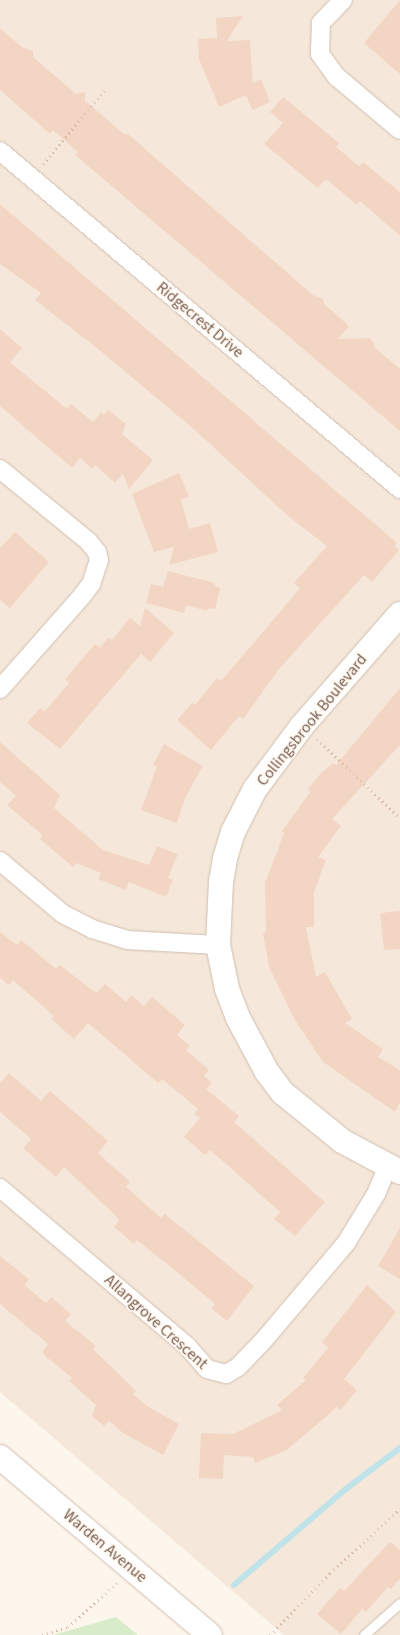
<!DOCTYPE html>
<style>
body{margin:0}
#map{position:relative;width:400px;height:1635px;overflow:hidden;background:#fdf6ec;font-family:"Source Sans 3",sans-serif}
div>[style]{position:absolute}
.residential>*{inset:0;background:#f5e8da}
.green>*{inset:0;background:#d8ecc9}
.stream>*{height:5.5px;margin:-2.75px;padding:0 2.75px;transform-origin:2.75px;border-radius:2.75px;background:#bfe3e8}
.building>*{inset:0;background:#f3d5c3}
.path>*{height:3px;margin-top:-1.5px;transform-origin:0;background:repeating-linear-gradient(90deg,#d9b8a5 0 1px,transparent 0 5px)}
.roads{filter:drop-shadow(0 0 1px #d1beb0) drop-shadow(0 0 1px #d1beb0)}
.lane>*{height:9px;margin:-4.5px;padding:0 4.5px;transform-origin:4.5px;border-radius:4.5px;background:#fff}
.street>*{height:18px;margin:-9px;padding:0 9px;transform-origin:9px;border-radius:9px;background:#fff}
.secondary>*{height:24px;margin:-12px;padding:0 12px;transform-origin:12px;border-radius:12px;background:#fff}
span{translate:-50% -50%;white-space:nowrap;text-align:center;line-height:1.15;-webkit-text-stroke:4px #fffaf3;paint-order:stroke}
.street-label{font-size:16px;color:#7a5c4d}
</style>
<div id="map">
<div class="residential">
<div style="clip-path:polygon(0 0,400px 0,400px 1635px,284px 1635px,0 1392px)"></div>
</div>
<div class="green">
<div style="clip-path:polygon(116px 1617px,138px 1635px,53px 1635px)"></div>
</div>
<div class="stream">
<div style="left:234px;top:1585px;width:148px;rotate:-40.6deg"></div>
<div style="left:346px;top:1489px;width:68px;rotate:-37.2deg"></div>
</div>
<div class="building">
<div style="clip-path:polygon(400px 0,400px 74px,364px 43px)"></div>
<div style="clip-path:polygon(243px 16px,227px 41px,250px 40px,253px 83px,261px 79px,270px 102px,252px 110px,246px 95px,219px 107px,199px 59px,198px 39px,217px 38px,216px 18px)"></div>
<div style="clip-path:polygon(0 28px,22px 47px,33px 51px,33px 57px,76px 94px,85px 92px,85px 101px,124px 134px,128px 134px,313px 295px,323px 299px,324px 304px,349px 326px,338px 339px,370px 338px,374px 343px,375px 348px,400px 369px,400px 431px,75px 155px,78px 152px,53px 130px,50px 134px,0 90px)"></div>
<div style="clip-path:polygon(283px 97px,339px 143px,336px 147px,359px 166px,363px 162px,400px 192px,400px 236px,360px 201px,357px 205px,326px 179px,318px 188px,264px 144px,283px 123px,270px 112px)"></div>
<div style="clip-path:polygon(0 204px,397px 543px,394px 546px,399px 550px,372px 582px,364px 575px,279px 669px,243px 719px,239px 716px,211px 750px,177px 720px,192px 703px,195px 705px,217px 678px,221px 681px,251px 646px,300px 588px,294px 583px,327px 546px,288px 516px,197px 432px,97px 348px,35px 300px,41px 293px,0 264px)"></div>
<div style="clip-path:polygon(0 329px,22px 348px,10px 362px,67px 409px,71px 404px,93px 422px,101px 412px,104px 415px,108px 410px,126px 424px,122px 434px,153px 460px,129px 489px,123px 474px,115px 483px,95px 465px,92px 469px,80px 458px,72px 468px,0 406px)"></div>
<div style="clip-path:polygon(179px 473px,189px 496px,181px 500px,189px 529px,210px 523px,218px 552px,169px 565px,174px 547px,154px 552px,132px 494px)"></div>
<div style="clip-path:polygon(15px 532px,49px 562px,10px 608px,0 600px,0 548px)"></div>
<div style="clip-path:polygon(168px 571px,215px 583px,214px 586px,220px 588px,215px 609px,208px 608px,207px 611px,186px 605px,184px 613px,146px 603px,151px 584px,163px 587px)"></div>
<div style="clip-path:polygon(145px 608px,174px 633px,150px 662px,141px 654px,60px 749px,27px 723px,40px 708px,44px 712px,69px 683px,65px 679px,95px 644px,100px 648px,108px 638px,112px 640px,130px 618px,140px 626px)"></div>
<div style="clip-path:polygon(400px 688px,400px 745px,332px 819px,341px 826px,318px 857px,326px 860px,314px 892px,314px 927px,306px 927px,316px 977px,325px 972px,352px 1019px,345px 1023px,383px 1049px,378px 1057px,400px 1070px,400px 1102px,395px 1112px,323px 1062px,295px 1020px,269px 967px,263px 933px,266px 932px,265px 883px,284px 833px,282px 831px,311px 791px,308px 789px,321px 773px,333px 763px,336px 765px)"></div>
<div style="clip-path:polygon(0 742px,60px 795px,54px 808px,103px 850px,149px 865px,157px 846px,178px 854px,168px 878px,173px 880px,166px 897px,129px 882px,126px 890px,98px 879px,101px 873px,76px 863px,73px 867px,40px 839px,42px 835px,7px 805px,16px 796px,0 782px)"></div>
<div style="clip-path:polygon(164px 744px,203px 766px,185px 798px,177px 823px,141px 810px,157px 767px,153px 765px)"></div>
<div style="clip-path:polygon(400px 911px,400px 949px,384px 950px,380px 913px)"></div>
<div style="clip-path:polygon(0 932px,17px 945px,21px 940px,56px 969px,60px 965px,96px 993px,105px 984px,126px 1002px,131px 995px,144px 1006px,152px 997px,185px 1025px,177px 1035px,190px 1046px,186px 1050px,209px 1070px,204px 1076px,212px 1083px,206px 1089px,239px 1116px,234px 1122px,325px 1202px,295px 1236px,274px 1219px,280px 1212px,261px 1195px,210px 1150px,205px 1155px,184px 1137px,200px 1118px,194px 1114px,198px 1109px,162px 1079px,158px 1083px,88px 1023px,74px 1039px,51px 1019px,54px 1016px,13px 980px,9px 985px,0 978px)"></div>
<div style="clip-path:polygon(9px 1073px,41px 1101px,50px 1091px,108px 1141px,98px 1153px,130px 1182px,126px 1187px,161px 1218px,165px 1214px,254px 1286px,227px 1321px,211px 1308px,215px 1304px,189px 1282px,137px 1240px,134px 1244px,114px 1227px,119px 1221px,116px 1216px,64px 1167px,56px 1177px,23px 1148px,31px 1139px,0 1112px,0 1083px)"></div>
<div style="clip-path:polygon(400px 1228px,400px 1279px,378px 1266px)"></div>
<div style="clip-path:polygon(0 1256px,29px 1279px,24px 1285px,46px 1303px,51px 1297px,71px 1314px,65px 1321px,96px 1346px,93px 1349px,136px 1391px,133px 1394px,150px 1408px,179px 1424px,163px 1455px,123px 1433px,109px 1421px,104px 1426px,92px 1416px,96px 1405px,69px 1381px,72px 1378px,44px 1355px,43px 1351px,48px 1344px,0 1304px)"></div>
<div style="clip-path:polygon(367px 1285px,396px 1312px,344px 1379px,357px 1390px,341px 1410px,337px 1407px,287px 1450px,255px 1463px,253px 1457px,224px 1455px,223px 1479px,199px 1478px,201px 1433px,233px 1434px,282px 1410px,277px 1405px,306px 1380px,303px 1378px,328px 1348px,322px 1342px)"></div>
<div style="clip-path:polygon(390px 1542px,400px 1550px,400px 1579px,391px 1589px,388px 1587px,366px 1612px,362px 1609px,341px 1634px,317px 1614px,340px 1588px,344px 1591px)"></div>
</div>
<div class="path">
<div style="left:43px;top:164px;width:97px;rotate:-50deg"></div>
<div style="left:317px;top:739px;width:115px;rotate:43.6deg"></div>
<div style="left:42px;top:1635px;width:27px;rotate:-17deg"></div>
<div style="left:68px;top:1627px;width:66px;rotate:-41.9deg"></div>
<div style="left:270px;top:1635px;width:86px;rotate:-45.9deg"></div>
<div style="left:330px;top:1573px;width:95px;rotate:-42.4deg"></div>
</div>
<div class="roads">
<div class="lane">
<div style="left:364px;top:1635px;width:48px;rotate:-41.6deg"></div>
</div>
<div class="street">
<div style="left:343px;top:0;width:32px;rotate:134deg"></div>
<div style="left:321px;top:23px;width:31px;rotate:92deg"></div>
<div style="left:320px;top:54px;width:29px;rotate:54deg"></div>
<div style="left:337px;top:77px;width:82px;rotate:40.1deg"></div>
<div style="left:0;top:151px;width:524px;rotate:40.2deg"></div>
<div style="left:0;top:469px;width:114px;rotate:39.3deg"></div>
<div style="left:88px;top:541px;width:14px;rotate:51deg"></div>
<div style="left:97px;top:552px;width:8px;rotate:76deg"></div>
<div style="left:99px;top:560px;width:25px;rotate:108deg"></div>
<div style="left:91px;top:584px;width:15px;rotate:127deg"></div>
<div style="left:82px;top:596px;width:124px;rotate:131.4deg"></div>
<div style="left:0;top:861px;width:82px;rotate:40.1deg"></div>
<div style="left:63px;top:914px;width:33px;rotate:27deg"></div>
<div style="left:92px;top:929px;width:37px;rotate:17deg"></div>
<div style="left:127px;top:940px;width:91px;rotate:3.1deg"></div>
<div style="left:0;top:1188px;width:245px;rotate:40.2deg"></div>
<div style="left:187px;top:1346px;width:30px;rotate:49deg"></div>
<div style="left:207px;top:1369px;width:20px;rotate:15deg"></div>
<div style="left:226px;top:1374px;width:14px;rotate:-30deg"></div>
<div style="left:238px;top:1367px;width:36px;rotate:-46deg"></div>
<div style="left:263px;top:1341px;width:128px;rotate:-49.7deg"></div>
<div style="left:346px;top:1243px;width:57px;rotate:-58.5deg"></div>
<div style="left:376px;top:1194px;width:30px;rotate:-67deg"></div>
</div>
<div class="secondary">
<div style="left:400px;top:614px;width:149px;rotate:131.2deg"></div>
<div style="left:302px;top:726px;width:79px;rotate:126.7deg"></div>
<div style="left:255px;top:789px;width:48px;rotate:117.1deg"></div>
<div style="left:233px;top:832px;width:28px;rotate:107deg"></div>
<div style="left:225px;top:859px;width:22px;rotate:100deg"></div>
<div style="left:221px;top:881px;width:64px;rotate:92.7deg"></div>
<div style="left:218px;top:945px;width:45px;rotate:78.4deg"></div>
<div style="left:227px;top:989px;width:31px;rotate:69deg"></div>
<div style="left:238px;top:1018px;width:61px;rotate:61.8deg"></div>
<div style="left:267px;top:1072px;width:26px;rotate:53deg"></div>
<div style="left:283px;top:1093px;width:76px;rotate:39.1deg"></div>
<div style="left:342px;top:1141px;width:66px;rotate:28.1deg"></div>
<div style="left:0;top:1457px;width:275px;rotate:40.3deg"></div>
</div>
</div>
<div class="street-label">
<span style="left:200px;top:320px;rotate:40deg">Ridgecrest Drive</span>
<span style="left:312px;top:720px;rotate:-51deg">Collingsbrook Boulevard</span>
<span style="left:156px;top:1322px;rotate:42deg">Allangrove Crescent</span>
<span style="left:105px;top:1546px;rotate:40deg">Warden Avenue</span>
</div>
</div>
